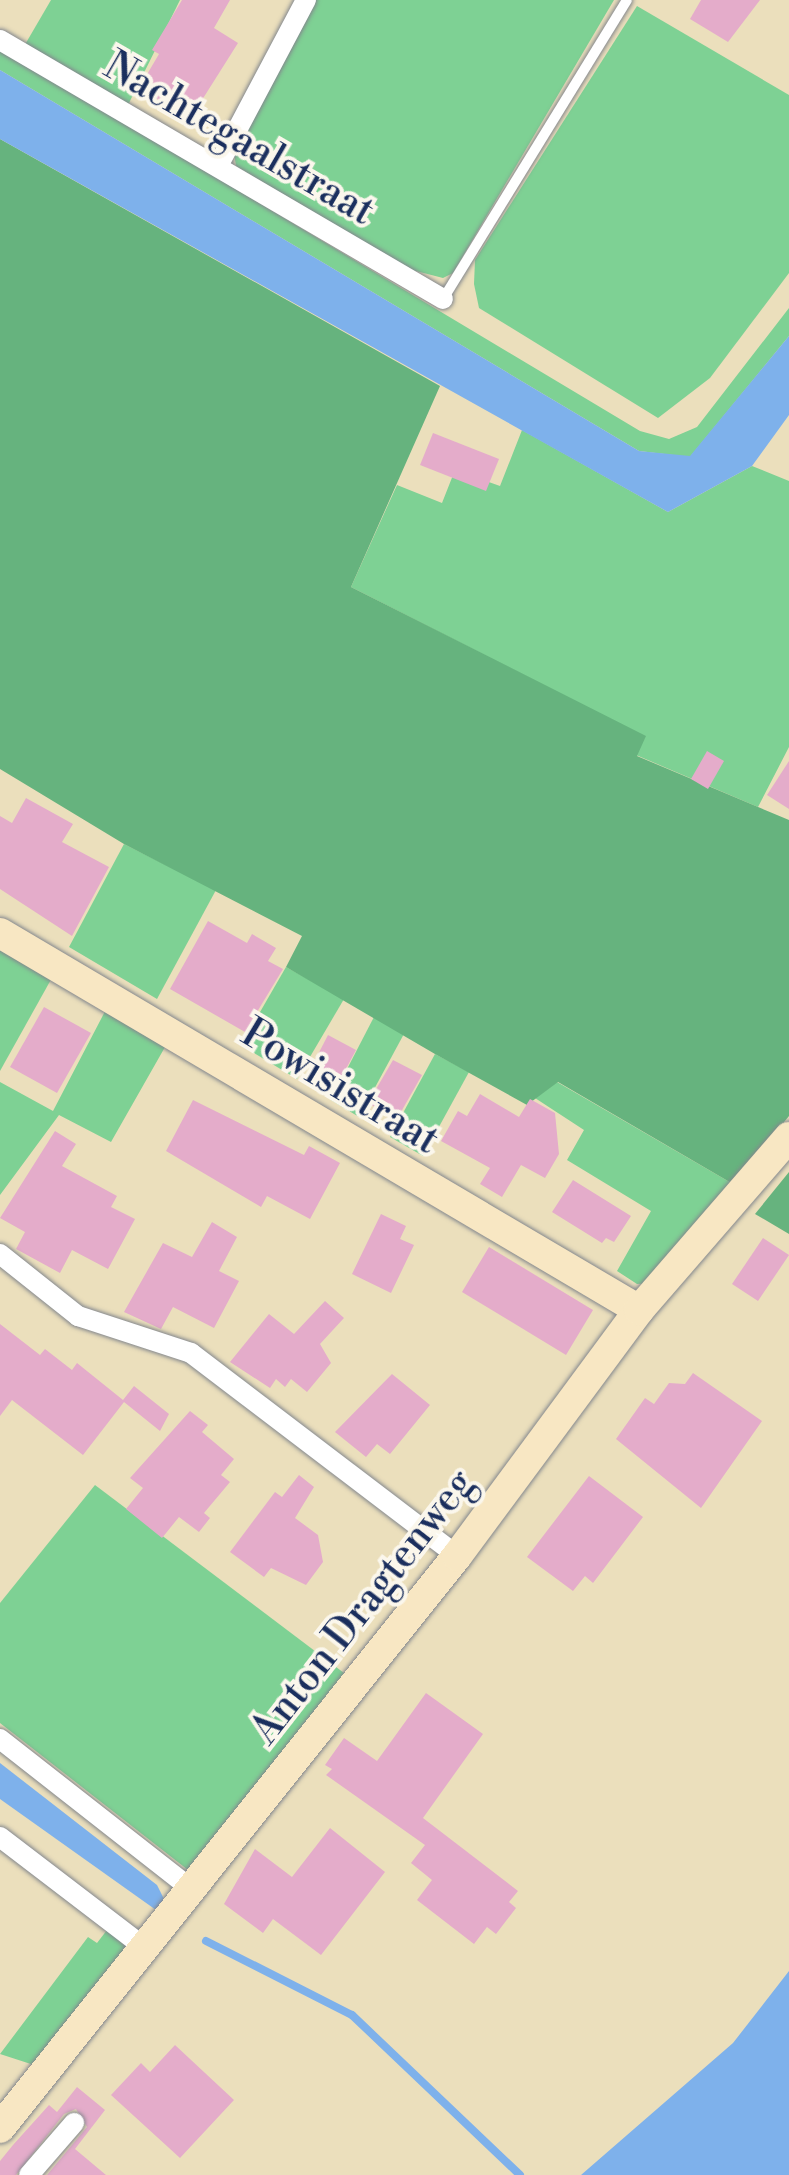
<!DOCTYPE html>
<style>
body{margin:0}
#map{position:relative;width:789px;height:2175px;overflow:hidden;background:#ebdfbc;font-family:"Libre Bodoni",serif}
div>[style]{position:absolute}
.green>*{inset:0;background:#7ed194}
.forest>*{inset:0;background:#66b37e}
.water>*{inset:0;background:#7eb1eb}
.stream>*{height:8px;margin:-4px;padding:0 4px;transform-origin:4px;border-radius:4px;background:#7eb1eb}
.building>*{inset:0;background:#e4acca}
.roads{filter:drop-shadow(0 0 2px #83878d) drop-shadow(0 0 2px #83878d)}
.lane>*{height:10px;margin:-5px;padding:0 5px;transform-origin:5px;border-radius:5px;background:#fff}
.street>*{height:20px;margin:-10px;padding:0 10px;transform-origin:10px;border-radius:10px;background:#fff}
.secondary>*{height:30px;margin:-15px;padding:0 15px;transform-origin:15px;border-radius:15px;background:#f8e7c3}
span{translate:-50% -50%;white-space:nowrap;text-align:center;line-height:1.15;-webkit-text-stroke:8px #fbf7ec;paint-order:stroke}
.street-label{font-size:40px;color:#1b2f5e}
</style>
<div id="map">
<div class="green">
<div style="clip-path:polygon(51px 0,180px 0,127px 107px,23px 48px)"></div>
<div style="clip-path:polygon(311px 0,614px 0,453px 273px,443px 278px,408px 269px,236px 166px,234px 153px)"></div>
<div style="clip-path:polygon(637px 6px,789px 95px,789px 273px,710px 378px,658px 418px,479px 308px,474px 284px,475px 260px)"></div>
<div style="clip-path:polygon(0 48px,640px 431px,669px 439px,697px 427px,789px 308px,789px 336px,690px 457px,639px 451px,0 70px)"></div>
<div style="clip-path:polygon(522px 430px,668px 512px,752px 466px,789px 481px,789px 747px,758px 807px,636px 755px,645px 737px,351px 587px,397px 485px,442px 503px,455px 470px,500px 486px)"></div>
<div style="clip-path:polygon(124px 844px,216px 890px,157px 999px,69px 947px)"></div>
<div style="clip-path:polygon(0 933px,58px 967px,0 1071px)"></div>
<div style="clip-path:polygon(286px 967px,344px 999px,297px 1079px,241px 1045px)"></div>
<div style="clip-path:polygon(112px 998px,173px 1033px,111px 1142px,59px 1115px,0 1195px,0 1082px,53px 1111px)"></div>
<div style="clip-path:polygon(375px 1015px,405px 1032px,359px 1117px,331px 1100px)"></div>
<div style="clip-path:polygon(435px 1054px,469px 1072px,423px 1156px,390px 1137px)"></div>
<div style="clip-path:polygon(557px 1082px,733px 1184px,654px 1283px,637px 1284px,617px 1271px,651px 1211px,567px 1160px,584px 1130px,535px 1098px)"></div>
<div style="clip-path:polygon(95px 1485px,344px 1673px,188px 1870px,0 1723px,0 1603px)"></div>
<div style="clip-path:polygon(107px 1930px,125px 1946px,123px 1968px,37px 2066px,0 2054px,88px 1937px,97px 1943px)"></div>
</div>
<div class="forest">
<div style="clip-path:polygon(0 139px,440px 386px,351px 587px,646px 736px,637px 756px,789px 820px,789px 1116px,733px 1184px,558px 1082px,527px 1105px,435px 1054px,286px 967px,302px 936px,124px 844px,0 769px)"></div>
<div style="clip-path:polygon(789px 1172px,789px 1234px,755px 1214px)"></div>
</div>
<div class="water">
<div style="clip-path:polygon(0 70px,639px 451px,690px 456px,789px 336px,789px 415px,752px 466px,668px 512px,0 139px)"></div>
<div style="clip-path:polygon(0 1763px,157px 1885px,164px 1899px,156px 1910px,0 1799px)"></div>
<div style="clip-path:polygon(789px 1971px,789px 2175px,581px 2175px,733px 2043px)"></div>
</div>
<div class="stream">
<div style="left:206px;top:1941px;width:164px;rotate:26.9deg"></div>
<div style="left:352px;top:2015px;width:232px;rotate:43.6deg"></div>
</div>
<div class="building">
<div style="clip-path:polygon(182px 0,230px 0,214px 28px,238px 43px,190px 119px,139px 88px,159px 54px,152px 50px)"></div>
<div style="clip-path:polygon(701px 0,760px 0,728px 42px,690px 19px)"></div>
<div style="clip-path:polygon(433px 433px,499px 459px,486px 491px,420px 465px)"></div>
<div style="clip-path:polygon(707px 751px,724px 761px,708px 789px,691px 779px)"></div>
<div style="clip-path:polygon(789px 761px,789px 809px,767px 795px)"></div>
<div style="clip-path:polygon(26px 798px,73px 824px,62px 842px,109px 867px,72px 936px,0 889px,0 816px,12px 823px)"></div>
<div style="clip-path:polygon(208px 921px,247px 943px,252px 934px,276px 948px,268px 961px,283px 969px,245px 1032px,170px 989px)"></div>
<div style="clip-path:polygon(44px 1007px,91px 1033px,57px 1093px,10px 1067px)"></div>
<div style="clip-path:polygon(328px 1035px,356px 1050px,340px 1080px,312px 1066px)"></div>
<div style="clip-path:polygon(393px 1060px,422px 1075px,397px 1119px,368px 1103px)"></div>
<div style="clip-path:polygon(480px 1094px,519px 1117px,530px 1099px,555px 1113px,559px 1154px,545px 1178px,521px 1165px,502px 1197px,480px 1184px,490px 1168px,441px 1141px,458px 1111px,467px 1116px)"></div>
<div style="clip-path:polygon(193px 1100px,304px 1155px,309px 1146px,340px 1163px,310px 1219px,267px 1196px,261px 1207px,166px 1151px)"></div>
<div style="clip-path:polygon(55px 1131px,76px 1144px,62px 1166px,117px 1196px,111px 1207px,135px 1219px,108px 1269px,72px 1250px,60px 1273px,16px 1249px,25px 1232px,0 1218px)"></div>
<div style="clip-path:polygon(573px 1180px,631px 1216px,614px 1242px,606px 1238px,602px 1243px,552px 1212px)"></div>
<div style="clip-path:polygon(381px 1214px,406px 1226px,400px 1239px,414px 1245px,391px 1293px,352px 1274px)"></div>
<div style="clip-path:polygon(212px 1222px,237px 1237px,219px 1271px,239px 1281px,214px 1328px,173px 1307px,161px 1329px,124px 1312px,163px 1243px,192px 1257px)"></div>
<div style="clip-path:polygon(763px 1238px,789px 1255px,758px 1301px,732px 1284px)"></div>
<div style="clip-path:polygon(489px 1247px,593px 1310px,566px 1355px,462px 1292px)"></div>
<div style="clip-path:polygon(325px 1301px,344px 1318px,320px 1344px,331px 1363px,307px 1392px,291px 1379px,285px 1387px,276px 1379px,270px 1388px,230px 1362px,269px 1314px,294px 1334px)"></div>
<div style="clip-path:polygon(0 1324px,40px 1355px,45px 1349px,72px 1370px,77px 1363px,123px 1400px,134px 1386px,169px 1414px,160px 1431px,124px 1402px,83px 1455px,12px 1400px,0 1416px)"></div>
<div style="clip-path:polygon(693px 1373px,762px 1421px,701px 1508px,616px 1439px,645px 1398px,654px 1404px,669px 1383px,685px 1384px)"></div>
<div style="clip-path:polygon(392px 1374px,430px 1405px,390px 1454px,377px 1444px,366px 1457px,335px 1432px)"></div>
<div style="clip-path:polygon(190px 1411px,208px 1425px,202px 1432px,234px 1459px,221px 1475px,230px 1482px,204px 1513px,210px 1518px,199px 1532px,179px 1517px,162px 1538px,126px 1509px,143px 1488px,130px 1478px)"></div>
<div style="clip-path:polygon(299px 1475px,314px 1487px,295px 1518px,318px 1535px,323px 1562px,306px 1585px,271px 1568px,264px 1577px,230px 1552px,275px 1492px,282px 1497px)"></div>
<div style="clip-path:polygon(589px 1476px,643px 1517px,593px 1583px,585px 1576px,573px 1591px,527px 1557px)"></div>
<div style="clip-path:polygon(426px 1693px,483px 1734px,423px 1818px,518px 1891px,509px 1902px,516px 1908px,496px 1934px,487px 1927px,474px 1944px,417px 1900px,432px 1880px,411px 1863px,425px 1845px,326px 1775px,332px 1769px,325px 1765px,344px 1738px,377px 1761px)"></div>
<div style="clip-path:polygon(330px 1828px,385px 1872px,321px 1955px,273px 1919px,263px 1933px,224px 1904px,255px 1849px,292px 1877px)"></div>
<div style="clip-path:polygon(175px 2045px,234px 2100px,180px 2158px,111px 2095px,141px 2063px,150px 2072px)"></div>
<div style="clip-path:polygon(77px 2087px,105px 2110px,75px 2149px,106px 2175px,47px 2175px,87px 2127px,76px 2109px,64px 2114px,16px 2175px,0 2175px,0 2161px,13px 2145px,49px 2105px,57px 2112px)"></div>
</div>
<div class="roads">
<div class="lane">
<div style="left:443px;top:299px;width:351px;rotate:-58.4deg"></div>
</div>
<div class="street">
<div style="left:0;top:40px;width:513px;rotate:30.31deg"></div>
<div style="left:218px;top:166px;width:188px;rotate:-62.1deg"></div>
<div style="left:0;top:1254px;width:100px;rotate:38.5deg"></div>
<div style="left:78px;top:1316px;width:119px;rotate:18.1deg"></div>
<div style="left:191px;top:1353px;width:335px;rotate:37.3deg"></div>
<div style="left:0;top:1739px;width:243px;rotate:38.1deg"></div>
<div style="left:0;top:1837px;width:186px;rotate:37.4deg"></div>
<div style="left:29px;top:2175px;width:69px;rotate:-49.1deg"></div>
</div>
<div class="secondary">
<div style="left:0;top:933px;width:742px;rotate:30.54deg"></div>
<div style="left:0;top:2128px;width:732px;rotate:-51.38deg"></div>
<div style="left:457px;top:1556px;width:306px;rotate:-53.5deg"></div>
<div style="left:639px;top:1310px;width:229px;rotate:-49.1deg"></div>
</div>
</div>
<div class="street-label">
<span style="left:239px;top:139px;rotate:30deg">Nachtegaalstraat</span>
<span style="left:340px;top:1087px;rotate:31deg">Powisistraat</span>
<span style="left:363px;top:1607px;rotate:-52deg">Anton Dragtenweg</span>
</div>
</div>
